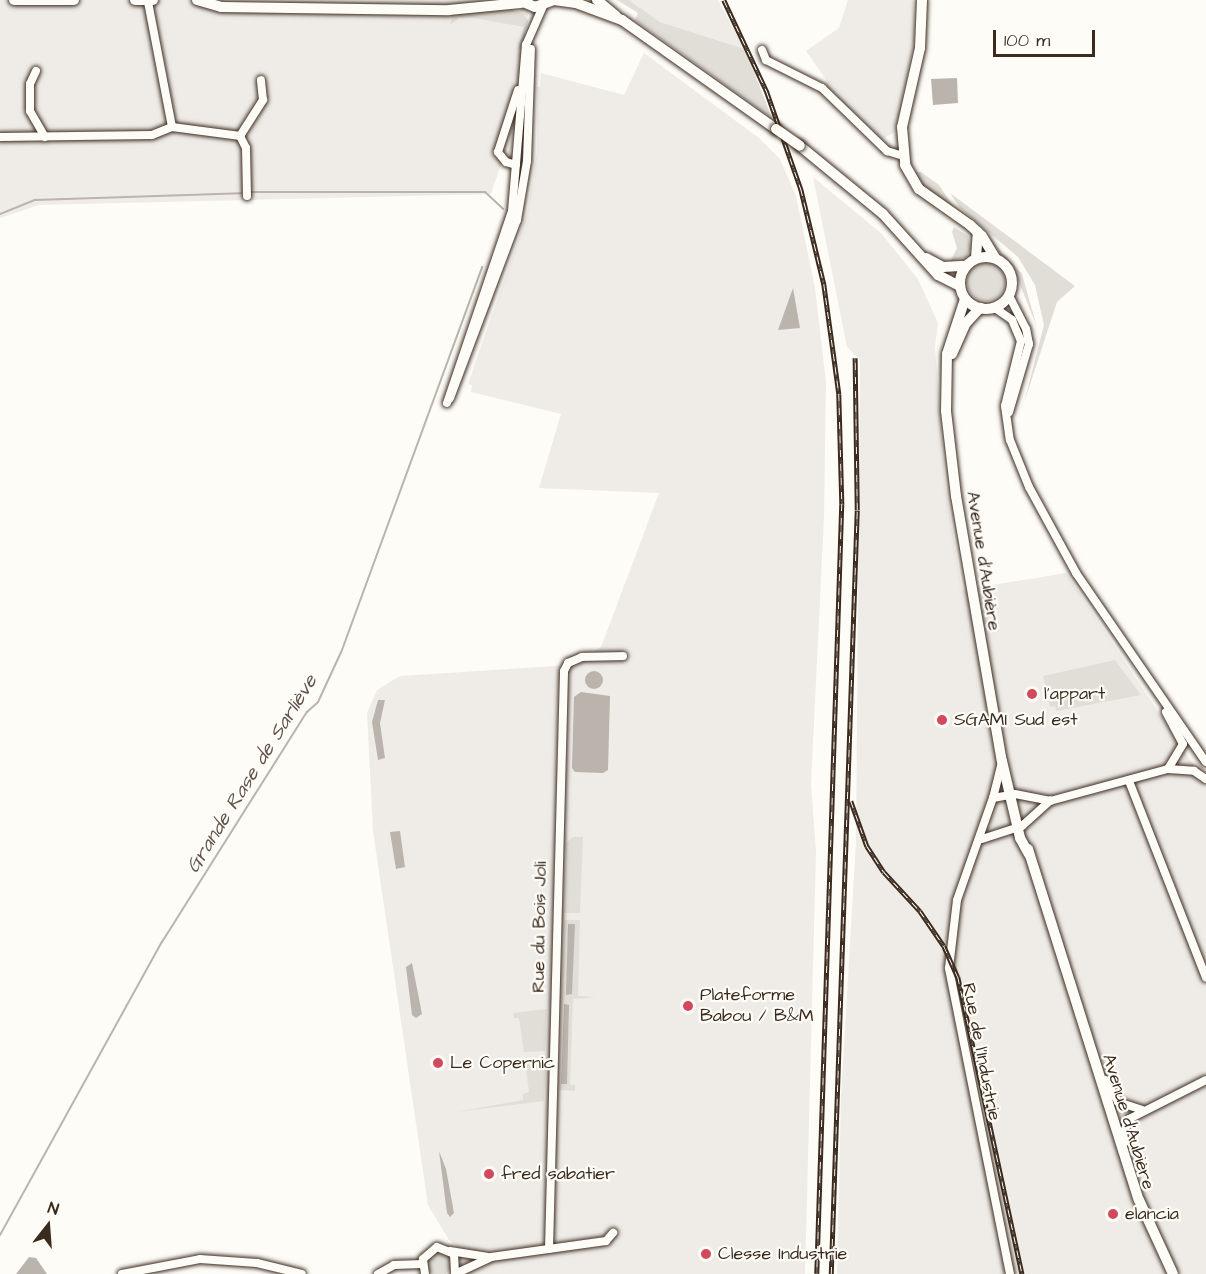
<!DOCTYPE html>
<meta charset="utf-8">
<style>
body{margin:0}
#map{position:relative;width:1206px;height:1274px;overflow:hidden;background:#fdfcf7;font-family:"Architects Daughter",sans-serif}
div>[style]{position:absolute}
.built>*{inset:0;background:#efece7}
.green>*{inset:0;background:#e1ded7}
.round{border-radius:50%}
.water>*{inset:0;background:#bbb4ad}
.stream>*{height:2px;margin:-1px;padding:0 1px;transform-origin:1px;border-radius:1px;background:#bbb4ad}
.roads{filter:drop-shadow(0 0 2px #3b2a1e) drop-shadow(0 0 2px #3b2a1e)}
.minor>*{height:8px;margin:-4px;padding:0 4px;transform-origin:4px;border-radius:4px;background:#fdfcf7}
.major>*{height:10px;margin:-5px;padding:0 5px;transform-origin:5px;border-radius:5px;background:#fdfcf7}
.major>.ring{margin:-5px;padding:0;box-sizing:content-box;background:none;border:10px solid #fdfcf7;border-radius:50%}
.rail>*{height:4.5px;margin-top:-2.25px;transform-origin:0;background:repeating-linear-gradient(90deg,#fdfcf7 0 7px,#3b2a1e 0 14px);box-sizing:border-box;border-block:2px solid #3b2a1e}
.bridges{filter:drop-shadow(0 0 2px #3b2a1e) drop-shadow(0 0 2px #3b2a1e)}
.major-bridge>*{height:10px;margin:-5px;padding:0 5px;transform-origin:5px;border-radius:5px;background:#fdfcf7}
.dots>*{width:16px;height:16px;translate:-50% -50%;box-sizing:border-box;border:3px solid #fdfcf7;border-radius:50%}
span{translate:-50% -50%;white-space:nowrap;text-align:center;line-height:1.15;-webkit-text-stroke:4.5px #fdfcf7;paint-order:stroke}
.street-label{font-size:18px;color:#3b2a1e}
.poi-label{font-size:18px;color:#3b2a1e}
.left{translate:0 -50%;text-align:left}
.water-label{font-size:20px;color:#615349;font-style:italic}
.north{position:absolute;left:18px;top:1196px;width:60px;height:60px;-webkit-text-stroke:4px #fdfcf7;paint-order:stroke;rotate:17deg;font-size:16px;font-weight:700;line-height:24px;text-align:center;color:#3b2a1e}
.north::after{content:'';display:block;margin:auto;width:21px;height:27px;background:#3b2a1e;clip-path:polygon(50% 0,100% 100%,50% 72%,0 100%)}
.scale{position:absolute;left:993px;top:30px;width:102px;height:27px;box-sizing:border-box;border:3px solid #3b2a1e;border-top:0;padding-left:8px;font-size:18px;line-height:21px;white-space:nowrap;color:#3b2a1e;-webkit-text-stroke:4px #fdfcf7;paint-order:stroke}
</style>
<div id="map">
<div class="built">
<div style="clip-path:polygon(0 0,507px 0,515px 13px,529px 6px,514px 126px,491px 194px,39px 205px,0 218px)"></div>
<div style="clip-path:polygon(629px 0,718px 0,745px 49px,660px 22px)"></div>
<div style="clip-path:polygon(848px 0,913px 0,915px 38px,895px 132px,882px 139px,823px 83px,827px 81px,806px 51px,839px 28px)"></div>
<div style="clip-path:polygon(644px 53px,759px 138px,780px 159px,796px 196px,815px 288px,826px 382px,824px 516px,811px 784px,816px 852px,805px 1274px,461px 1274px,459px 1248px,449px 1240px,428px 1205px,373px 831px,367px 713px,377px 690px,400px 676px,572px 665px,601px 647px,659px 493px,539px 488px,561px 414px,471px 392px,472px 385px,468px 384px,527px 214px,537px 151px,537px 87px,540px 87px,541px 73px,624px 95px)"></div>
<div style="clip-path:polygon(813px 177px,881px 233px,918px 279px,938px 323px,935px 347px,945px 484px,962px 590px,1066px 573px,1206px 784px,1206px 1274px,837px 1274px,841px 1097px,856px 841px,860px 360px,847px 347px)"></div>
</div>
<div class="green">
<div style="clip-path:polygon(617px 0,629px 0,660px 22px,745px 49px,772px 118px,635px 20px,638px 13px)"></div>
<div style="clip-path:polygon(511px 10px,523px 13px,528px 21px,521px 50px,518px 49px,524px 27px,474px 18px,459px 18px,450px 25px,453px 14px)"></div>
<div style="clip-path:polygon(913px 172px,921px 172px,939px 185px,955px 209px,922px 186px)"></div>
<div style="clip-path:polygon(950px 193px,1075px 286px,1057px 302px,1024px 403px,1044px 325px,1035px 285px,1018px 257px,960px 208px)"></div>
<div style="clip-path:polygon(954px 227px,968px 236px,971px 249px,966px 257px,950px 262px,957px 248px,952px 232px)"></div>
<div style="clip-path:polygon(990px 239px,1022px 274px,1037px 327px,1018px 280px)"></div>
<div class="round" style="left:967px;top:263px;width:38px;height:38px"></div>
<div style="clip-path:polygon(1115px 660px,1141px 695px,1056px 711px,1055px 706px,1050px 707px,1043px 676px)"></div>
<div style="clip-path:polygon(573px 837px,583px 837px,580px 913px,564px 913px,566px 843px)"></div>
<div style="clip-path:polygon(564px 920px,580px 920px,578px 996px,596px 997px,573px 999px,570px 1085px,575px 1085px,575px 1091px,559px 1090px)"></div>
<div style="clip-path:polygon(547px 1009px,545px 1051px,524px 1052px,519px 1018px,514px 1018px,513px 1013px)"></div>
<div style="clip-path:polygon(546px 1060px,544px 1101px,457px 1112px,523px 1100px,523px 1094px,529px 1092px,525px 1062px)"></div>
<div class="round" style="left:427px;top:1252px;width:24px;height:24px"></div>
</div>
<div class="water">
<div style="clip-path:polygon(957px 78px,958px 103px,933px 105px,931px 79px)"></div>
<div style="clip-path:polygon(793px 288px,800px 328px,778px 330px)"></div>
<div class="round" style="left:585px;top:671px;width:18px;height:18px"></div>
<div style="clip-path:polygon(581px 692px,610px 696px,608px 770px,603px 773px,575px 772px,572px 768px,574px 697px)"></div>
<div style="clip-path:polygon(378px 700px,385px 700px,380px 723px,385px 758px,378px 760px,372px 722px)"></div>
<div style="clip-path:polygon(400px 831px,405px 867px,396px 869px,390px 832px)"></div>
<div style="clip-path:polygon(568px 924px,575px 924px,572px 994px,566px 995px)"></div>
<div style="clip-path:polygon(412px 963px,422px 1014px,416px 1018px,412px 1015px,406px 967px)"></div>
<div style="clip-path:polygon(564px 1004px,569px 1005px,567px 1084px,561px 1084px)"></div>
<div style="clip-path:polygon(439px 1151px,446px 1169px,454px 1213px,450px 1217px,447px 1213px)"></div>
<div style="clip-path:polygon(29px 1257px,36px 1258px,47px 1274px,16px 1274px)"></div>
</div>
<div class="stream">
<div style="left:252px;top:192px;width:233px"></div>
<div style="left:485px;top:192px;width:25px;rotate:43deg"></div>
<div style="left:0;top:214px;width:38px;rotate:-22deg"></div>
<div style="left:35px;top:200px;width:206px;rotate:-1.9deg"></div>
<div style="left:0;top:1235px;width:335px;rotate:-61.1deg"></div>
<div style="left:162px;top:942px;width:272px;rotate:-57.8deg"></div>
<div style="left:307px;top:712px;width:15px;rotate:-42deg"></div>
<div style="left:318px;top:702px;width:57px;rotate:-65.2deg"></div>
<div style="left:342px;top:650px;width:408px;rotate:-69.9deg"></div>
</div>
<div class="roads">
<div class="minor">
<div style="left:148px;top:2px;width:127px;rotate:79.1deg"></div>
<div style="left:762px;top:50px;width:11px;rotate:68deg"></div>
<div style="left:766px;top:60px;width:63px;rotate:26.6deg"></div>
<div style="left:822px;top:88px;width:91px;rotate:44.1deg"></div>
<div style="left:887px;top:151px;width:17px;rotate:17deg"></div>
<div style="left:36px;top:71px;width:14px;rotate:115deg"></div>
<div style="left:30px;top:84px;width:27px;rotate:90deg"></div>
<div style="left:30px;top:111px;width:30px;rotate:60deg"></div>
<div style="left:240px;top:136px;width:43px;rotate:-57.4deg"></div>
<div style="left:263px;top:100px;width:20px;rotate:-96deg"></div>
<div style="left:240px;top:136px;width:13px;rotate:63deg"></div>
<div style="left:246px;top:148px;width:48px;rotate:88.8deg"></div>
<div style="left:0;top:137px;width:152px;rotate:-0.8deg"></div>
<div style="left:152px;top:135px;width:22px;rotate:-22deg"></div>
<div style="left:172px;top:127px;width:69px;rotate:7.5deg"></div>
<div style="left:516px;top:165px;width:10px;rotate:-163deg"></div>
<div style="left:506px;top:162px;width:13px;rotate:-129deg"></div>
<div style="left:498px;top:152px;width:65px;rotate:-72.1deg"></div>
<div style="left:995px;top:308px;width:21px;rotate:35deg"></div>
<div style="left:1012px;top:320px;width:23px;rotate:67deg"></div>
<div style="left:1021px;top:341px;width:67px;rotate:103.8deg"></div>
<div style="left:1005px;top:406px;width:34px;rotate:82deg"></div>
<div style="left:1010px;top:440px;width:51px;rotate:68deg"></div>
<div style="left:1029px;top:487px;width:98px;rotate:61.3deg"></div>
<div style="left:1076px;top:573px;width:229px;rotate:55.5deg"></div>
<div style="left:450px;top:398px;width:190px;rotate:-69.4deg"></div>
<div style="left:517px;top:220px;width:60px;rotate:-80.4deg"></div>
<div style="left:527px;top:161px;width:112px;rotate:-88deg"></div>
<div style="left:447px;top:403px;width:203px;rotate:-71.3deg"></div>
<div style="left:512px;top:211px;width:167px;rotate:-85.2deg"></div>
<div style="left:526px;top:45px;width:43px;rotate:-66.4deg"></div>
<div style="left:1009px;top:412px;width:71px;rotate:-73.6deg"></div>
<div style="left:1029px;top:344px;width:15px;rotate:-101deg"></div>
<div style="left:1026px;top:329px;width:38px;rotate:-117deg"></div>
<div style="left:1166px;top:712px;width:36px;rotate:62deg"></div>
<div style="left:1183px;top:744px;width:29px;rotate:121deg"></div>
<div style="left:1129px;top:781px;width:211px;rotate:68.6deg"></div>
<div style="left:993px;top:798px;width:38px;rotate:-76deg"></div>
<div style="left:982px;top:839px;width:42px;rotate:-18deg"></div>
<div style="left:1022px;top:826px;width:38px;rotate:-42deg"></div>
<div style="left:1105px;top:1080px;width:26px;rotate:59deg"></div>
<div style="left:1118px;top:1102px;width:25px;rotate:18deg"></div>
<div style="left:1125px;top:1142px;width:8px;rotate:-104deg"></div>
<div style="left:1123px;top:1134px;width:16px;rotate:-68deg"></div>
<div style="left:1129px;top:1119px;width:86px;rotate:-26.9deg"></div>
<div style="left:549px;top:1249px;width:578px;rotate:-88.51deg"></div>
<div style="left:564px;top:671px;width:9px;rotate:-63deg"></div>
<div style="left:568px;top:663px;width:15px;rotate:-23deg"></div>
<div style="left:582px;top:657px;width:41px;rotate:-1.4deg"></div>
<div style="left:450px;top:1251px;width:37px;rotate:9deg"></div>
<div style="left:122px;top:1274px;width:79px;rotate:-10.9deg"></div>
<div style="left:200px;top:1259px;width:57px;rotate:4deg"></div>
<div style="left:257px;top:1263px;width:46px;rotate:13.7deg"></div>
<div style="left:378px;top:1274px;width:18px;rotate:-29deg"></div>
<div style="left:394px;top:1265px;width:28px;rotate:-2deg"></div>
<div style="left:425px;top:1274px;width:15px;rotate:-98deg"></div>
<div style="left:423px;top:1259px;width:18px;rotate:-41deg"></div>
<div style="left:437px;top:1247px;width:18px;rotate:22deg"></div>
<div style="left:454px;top:1254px;width:20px;rotate:87deg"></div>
<div style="left:455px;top:1274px;width:40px;rotate:-25deg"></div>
<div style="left:491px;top:1257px;width:116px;rotate:-7.9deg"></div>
<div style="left:606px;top:1241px;width:11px;rotate:-49deg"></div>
<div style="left:1010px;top:1274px;width:312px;rotate:-101.3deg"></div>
<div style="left:949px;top:968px;width:68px;rotate:-83.3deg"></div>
<div style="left:957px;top:900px;width:108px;rotate:-70.6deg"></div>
<div style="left:993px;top:798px;width:22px;rotate:-10deg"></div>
<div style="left:1015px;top:794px;width:36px;rotate:11deg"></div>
<div style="left:1050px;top:801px;width:122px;rotate:-15.2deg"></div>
<div style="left:1168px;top:769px;width:26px;rotate:4deg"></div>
<div style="left:1194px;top:771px;width:14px;rotate:34deg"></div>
</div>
<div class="major">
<div style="left:14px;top:0;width:60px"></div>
<div style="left:135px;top:0;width:18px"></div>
<div style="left:197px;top:0;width:25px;rotate:16deg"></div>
<div style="left:221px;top:7px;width:228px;rotate:0.8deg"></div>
<div style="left:449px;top:10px;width:72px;rotate:-5.6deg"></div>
<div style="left:518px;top:0;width:18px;rotate:22deg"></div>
<div style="left:535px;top:7px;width:20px;rotate:-20deg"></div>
<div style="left:554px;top:0;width:22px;rotate:8deg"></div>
<div style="left:576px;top:3px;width:49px;rotate:20.3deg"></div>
<div style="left:622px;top:20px;width:189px;rotate:35.3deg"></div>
<div style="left:597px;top:0;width:25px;rotate:40deg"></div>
<div style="left:922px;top:0;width:48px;rotate:92.4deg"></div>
<div style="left:920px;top:48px;width:81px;rotate:102.8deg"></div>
<div style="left:902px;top:127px;width:38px;rotate:85deg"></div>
<div style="left:905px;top:165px;width:28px;rotate:60deg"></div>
<div style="left:919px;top:189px;width:62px;rotate:35.2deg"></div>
<div style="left:970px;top:225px;width:16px;rotate:43deg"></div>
<div style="left:982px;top:236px;width:26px;rotate:59deg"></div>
<div style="left:800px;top:146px;width:107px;rotate:39.3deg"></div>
<div style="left:883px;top:214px;width:82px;rotate:48deg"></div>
<div style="left:938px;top:275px;width:25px;rotate:27deg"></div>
<div class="ring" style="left:960px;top:257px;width:42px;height:42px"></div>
<div style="left:926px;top:258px;width:19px;rotate:28deg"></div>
<div style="left:943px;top:267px;width:22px;rotate:-3deg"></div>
<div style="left:976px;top:258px;width:26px;rotate:-86deg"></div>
<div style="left:965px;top:299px;width:58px;rotate:108.1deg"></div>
<div style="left:947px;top:354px;width:57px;rotate:91deg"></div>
<div style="left:946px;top:411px;width:86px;rotate:83.3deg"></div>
<div style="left:956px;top:496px;width:269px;rotate:80.2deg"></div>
<div style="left:1002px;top:761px;width:79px;rotate:76.8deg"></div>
<div style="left:1020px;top:838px;width:18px;rotate:61deg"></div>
<div style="left:952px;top:354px;width:34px;rotate:-66deg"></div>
<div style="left:966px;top:323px;width:21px;rotate:-47deg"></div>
<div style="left:1028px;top:849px;width:368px;rotate:72.5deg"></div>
<div style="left:1139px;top:1200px;width:81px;rotate:65.3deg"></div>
</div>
</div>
<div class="rail">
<div style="left:724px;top:0;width:102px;rotate:64.9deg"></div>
<div style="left:767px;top:92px;width:103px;rotate:70.7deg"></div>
<div style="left:801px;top:189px;width:98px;rotate:76.4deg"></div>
<div style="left:824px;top:284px;width:111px;rotate:82.2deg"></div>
<div style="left:839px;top:394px;width:110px;rotate:88.4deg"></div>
<div style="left:842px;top:504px;width:770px;rotate:91.86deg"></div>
<div style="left:851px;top:801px;width:48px;rotate:70.4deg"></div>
<div style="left:867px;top:846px;width:31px;rotate:57deg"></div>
<div style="left:884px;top:872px;width:53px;rotate:47.3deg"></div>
<div style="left:920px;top:911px;width:42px;rotate:55.6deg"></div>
<div style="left:944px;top:946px;width:34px;rotate:66deg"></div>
<div style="left:958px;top:977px;width:304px;rotate:77.8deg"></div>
<div style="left:831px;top:1274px;width:764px;rotate:-88.05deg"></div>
<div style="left:857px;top:510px;width:152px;rotate:-90.8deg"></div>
</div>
<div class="bridges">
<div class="major-bridge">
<div style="left:776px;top:129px;width:29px;rotate:35deg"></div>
</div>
</div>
<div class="dots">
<div style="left:1032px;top:694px;background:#d1495b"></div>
<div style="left:942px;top:720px;background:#d1495b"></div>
<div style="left:688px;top:1006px;background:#d1495b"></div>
<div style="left:438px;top:1063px;background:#d1495b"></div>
<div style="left:489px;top:1174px;background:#d1495b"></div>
<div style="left:1113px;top:1214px;background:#d1495b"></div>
<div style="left:706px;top:1254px;background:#d1495b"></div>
</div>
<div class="street-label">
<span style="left:983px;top:561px;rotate:81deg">Avenue d'Aubière</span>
<span style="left:540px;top:927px;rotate:-89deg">Rue du Bois Joli</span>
<span style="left:981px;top:1052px;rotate:79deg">Rue de l'Industrie</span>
<span style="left:1128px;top:1122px;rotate:73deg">Avenue d'Aubière</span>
</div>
<div class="poi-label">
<span class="left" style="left:1044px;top:694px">l'appart</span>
<span class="left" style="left:954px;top:720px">SGAMI Sud est</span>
<span class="left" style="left:700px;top:1006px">Plateforme<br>Babou / B&amp;M</span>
<span class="left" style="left:450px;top:1063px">Le Copernic</span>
<span class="left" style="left:501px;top:1174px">fred sabatier</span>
<span class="left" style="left:1125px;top:1214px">elancia</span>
<span class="left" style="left:718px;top:1254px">Clesse Industrie</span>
</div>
<div class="water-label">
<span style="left:252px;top:774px;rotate:-58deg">Grande Rase de Sarliève</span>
</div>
<div class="north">N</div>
<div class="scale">100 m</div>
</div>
